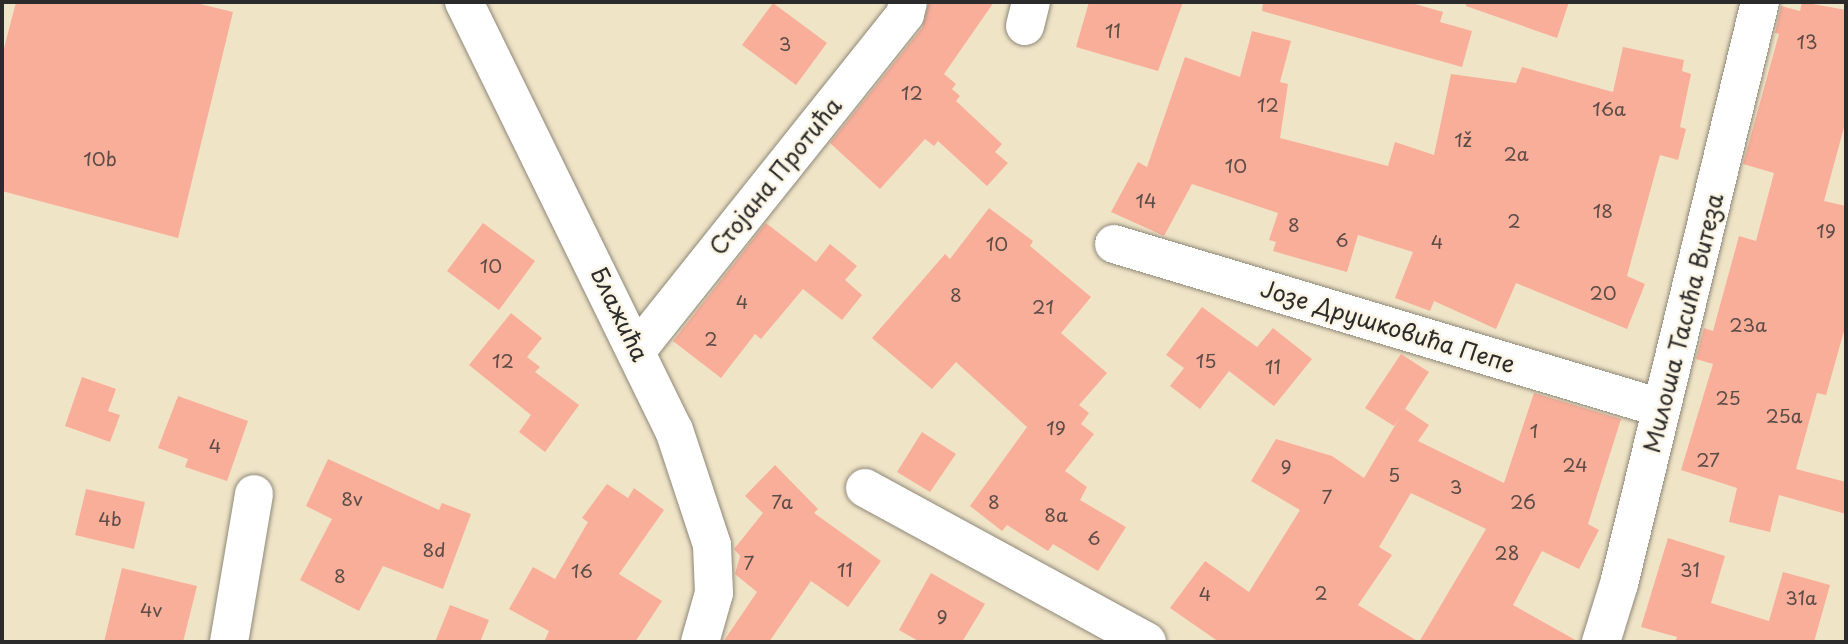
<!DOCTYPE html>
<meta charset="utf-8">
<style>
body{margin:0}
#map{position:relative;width:1848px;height:644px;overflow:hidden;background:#f0e4c7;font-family:"Playpen Sans",sans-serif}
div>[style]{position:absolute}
.building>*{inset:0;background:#f9ae9a}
.roads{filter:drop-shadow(0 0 2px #8e8879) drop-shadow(0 0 2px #8e8879)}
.street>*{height:38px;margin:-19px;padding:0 19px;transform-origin:19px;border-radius:19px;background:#fff}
span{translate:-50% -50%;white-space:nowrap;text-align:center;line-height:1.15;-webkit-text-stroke:5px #fcf5e5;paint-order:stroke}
.number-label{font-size:19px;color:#5e4c47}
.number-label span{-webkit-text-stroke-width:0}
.street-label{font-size:23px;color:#2b2b2b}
.frame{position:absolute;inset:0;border:4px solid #2b2b2b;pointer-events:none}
</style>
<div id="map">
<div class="building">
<div style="clip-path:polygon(16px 2px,192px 2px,233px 12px,178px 238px,2px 191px,2px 56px)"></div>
<div style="clip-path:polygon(929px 2px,994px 2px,944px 74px,956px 84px,952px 89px,960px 96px,956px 101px,1002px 144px,995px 152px,1008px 163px,987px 186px,938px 141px,934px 146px,925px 139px,880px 189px,830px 143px,922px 28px)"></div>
<div style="clip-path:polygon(1089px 2px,1183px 2px,1158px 71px,1076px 47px)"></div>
<div style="clip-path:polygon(1263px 2px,1408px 2px,1443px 12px,1440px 22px,1472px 31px,1462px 67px,1262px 11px)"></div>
<div style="clip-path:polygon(1466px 2px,1569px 2px,1557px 38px,1466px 6px)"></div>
<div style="clip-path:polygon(1802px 2px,1846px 10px,1846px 120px,1824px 201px,1846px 206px,1846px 324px,1826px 395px,1817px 393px,1796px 469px,1846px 482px,1846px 514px,1779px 495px,1770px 532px,1729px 522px,1737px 488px,1681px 470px,1713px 364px,1696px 359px,1704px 328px,1713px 331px,1739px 236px,1756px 241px,1774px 173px,1743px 164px,1779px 34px,1775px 33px,1781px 6px,1800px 11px)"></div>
<div style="clip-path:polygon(773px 3px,827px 43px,796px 85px,742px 45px)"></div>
<div style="clip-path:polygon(1252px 31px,1291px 41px,1280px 82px,1288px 84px,1280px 138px,1388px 166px,1395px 142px,1434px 155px,1451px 74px,1516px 83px,1522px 67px,1613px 92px,1623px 47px,1684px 60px,1682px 71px,1691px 74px,1680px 127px,1686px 129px,1678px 160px,1660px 155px,1627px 276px,1645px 284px,1627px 329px,1516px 283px,1496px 329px,1434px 301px,1430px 311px,1395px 298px,1413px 252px,1358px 235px,1347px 272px,1304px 260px,1273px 251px,1276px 242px,1269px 240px,1278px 213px,1192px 184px,1164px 236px,1111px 212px,1138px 162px,1147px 167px,1185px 57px,1240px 77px)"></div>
<div style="clip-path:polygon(989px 208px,1033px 241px,1030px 246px,1091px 297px,1061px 333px,1107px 373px,1079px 405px,1089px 413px,1081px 424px,1094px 434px,1065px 471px,1087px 487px,1080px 500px,1126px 527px,1098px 571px,1053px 544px,1048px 551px,1007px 525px,1002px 531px,970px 506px,1027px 427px,956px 362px,932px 389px,872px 338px,945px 254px,950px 259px)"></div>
<div style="clip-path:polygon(483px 223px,535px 261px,499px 310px,447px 271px)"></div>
<div style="clip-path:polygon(766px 223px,816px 262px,830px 244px,857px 266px,845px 280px,862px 295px,842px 320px,803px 289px,761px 339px,755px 334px,721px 378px,673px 341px)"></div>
<div style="clip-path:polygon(1202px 307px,1257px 347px,1273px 328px,1312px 359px,1274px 406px,1229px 371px,1200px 409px,1170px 386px,1184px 368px,1166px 355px)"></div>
<div style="clip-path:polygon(511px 313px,542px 338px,527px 357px,540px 367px,535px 372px,579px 405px,545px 452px,519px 432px,531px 415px,469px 365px)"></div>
<div style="clip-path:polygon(evenodd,1401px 354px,1429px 372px,1405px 409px,1429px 425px,1418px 441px,1504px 483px,1534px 393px,1621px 419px,1588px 524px,1599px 530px,1579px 569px,1542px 551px,1513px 605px,1579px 642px,1219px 642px,1170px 608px,1205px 561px,1249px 592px,1300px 510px,1251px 481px,1276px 439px,1332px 456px,1364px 478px,1400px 417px,1394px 426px,1365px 408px,1401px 354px,1411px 493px,1486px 529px,1419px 642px,1358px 605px,1392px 555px,1379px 547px,1411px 493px)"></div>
<div style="clip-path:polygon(82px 377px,116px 389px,108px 411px,120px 415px,110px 442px,65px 426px)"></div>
<div style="clip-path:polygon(178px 396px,248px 421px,227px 481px,185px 467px,188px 459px,158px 448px)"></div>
<div style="clip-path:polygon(922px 432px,956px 454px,930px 492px,897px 472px)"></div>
<div style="clip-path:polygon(328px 459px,439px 510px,442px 503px,471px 514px,443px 589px,383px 566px,359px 611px,300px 580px,332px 519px,306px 506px)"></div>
<div style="clip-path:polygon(775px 465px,818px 509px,814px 513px,881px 561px,848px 607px,811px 581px,769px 642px,723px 642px,757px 592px,735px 574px,740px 556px,734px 549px,763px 513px,745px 496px)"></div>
<div style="clip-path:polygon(607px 484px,628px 498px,634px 488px,664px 510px,619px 574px,662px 601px,635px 642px,544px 642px,549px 631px,509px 609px,533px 567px,555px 579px,588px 522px,582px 518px)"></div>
<div style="clip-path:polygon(86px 489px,145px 502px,134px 549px,75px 535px)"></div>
<div style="clip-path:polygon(1668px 538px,1725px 556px,1711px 603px,1769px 621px,1783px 572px,1830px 585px,1814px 642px,1675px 642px,1677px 637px,1641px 627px)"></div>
<div style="clip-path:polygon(122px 568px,197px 586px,183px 642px,104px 642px)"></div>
<div style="clip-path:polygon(931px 573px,985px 604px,962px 642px,920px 642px,899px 630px)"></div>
<div style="clip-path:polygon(450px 605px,489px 620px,480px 642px,435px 642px)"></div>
</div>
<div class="roads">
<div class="street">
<div style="left:464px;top:2px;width:477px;rotate:63.9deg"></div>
<div style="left:674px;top:430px;width:121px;rotate:71.7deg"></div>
<div style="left:712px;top:545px;width:48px;rotate:87.6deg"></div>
<div style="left:714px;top:593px;width:51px;rotate:105.9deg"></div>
<div style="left:1025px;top:26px;width:25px;rotate:-76deg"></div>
<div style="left:1114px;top:244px;width:571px;rotate:16.69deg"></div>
<div style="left:638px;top:349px;width:428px;rotate:-51.4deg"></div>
<div style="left:905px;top:14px;width:12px;rotate:-76deg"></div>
<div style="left:865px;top:488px;width:321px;rotate:28.6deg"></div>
<div style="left:229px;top:642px;width:150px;rotate:-80.4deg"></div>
<div style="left:1601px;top:642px;width:61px;rotate:-72.8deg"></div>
<div style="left:1619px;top:584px;width:599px;rotate:-76.38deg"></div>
</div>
</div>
<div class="number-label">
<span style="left:1113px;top:31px">11</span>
<span style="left:1807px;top:42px">13</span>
<span style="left:785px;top:44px">3</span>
<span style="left:912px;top:93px">12</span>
<span style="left:1268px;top:105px">12</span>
<span style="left:1609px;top:109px">16a</span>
<span style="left:1463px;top:140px">1ž</span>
<span style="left:1516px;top:154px">2a</span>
<span style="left:100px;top:159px">10b</span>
<span style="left:1236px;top:166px">10</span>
<span style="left:1146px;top:201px">14</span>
<span style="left:1603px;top:211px">18</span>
<span style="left:1514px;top:221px">2</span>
<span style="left:1294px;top:225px">8</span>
<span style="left:1826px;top:231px">19</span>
<span style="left:1342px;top:240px">6</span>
<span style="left:1437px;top:242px">4</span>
<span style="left:997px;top:244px">10</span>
<span style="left:491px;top:266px">10</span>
<span style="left:1603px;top:293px">20</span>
<span style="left:956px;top:295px">8</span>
<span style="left:742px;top:302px">4</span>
<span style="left:1043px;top:307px">21</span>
<span style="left:1748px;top:325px">23a</span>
<span style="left:711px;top:339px">2</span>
<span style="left:503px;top:361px">12</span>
<span style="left:1206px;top:361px">15</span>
<span style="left:1273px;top:367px">11</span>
<span style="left:1728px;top:398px">25</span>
<span style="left:1784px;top:416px">25a</span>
<span style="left:1056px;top:428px">19</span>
<span style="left:1534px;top:431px">1</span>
<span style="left:215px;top:446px">4</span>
<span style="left:1708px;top:460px">27</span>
<span style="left:1575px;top:465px">24</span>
<span style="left:1286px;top:467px">9</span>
<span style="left:1394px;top:475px">5</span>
<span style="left:1456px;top:487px">3</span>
<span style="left:1327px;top:497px">7</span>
<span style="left:352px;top:499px">8v</span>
<span style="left:782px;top:502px">7a</span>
<span style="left:994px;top:502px">8</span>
<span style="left:1523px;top:502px">26</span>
<span style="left:1056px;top:515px">8a</span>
<span style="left:110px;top:519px">4b</span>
<span style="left:1094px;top:538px">6</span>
<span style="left:434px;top:550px">8d</span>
<span style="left:1507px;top:553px">28</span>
<span style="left:749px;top:563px">7</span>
<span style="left:845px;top:570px">11</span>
<span style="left:1690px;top:570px">31</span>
<span style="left:582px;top:571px">16</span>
<span style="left:340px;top:576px">8</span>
<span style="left:1321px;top:593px">2</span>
<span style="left:1205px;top:594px">4</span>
<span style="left:1801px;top:598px">31a</span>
<span style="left:151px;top:610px">4v</span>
<span style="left:942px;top:617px">9</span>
</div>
<div class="street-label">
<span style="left:775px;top:176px;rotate:-51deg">Стојана Протића</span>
<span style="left:620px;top:314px;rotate:64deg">Блажића</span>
<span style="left:1683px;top:323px;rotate:-76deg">Милоша Тасића Витеза</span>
<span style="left:1388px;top:326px;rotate:17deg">Јозе Друшковића Пепе</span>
</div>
<div class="frame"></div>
</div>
